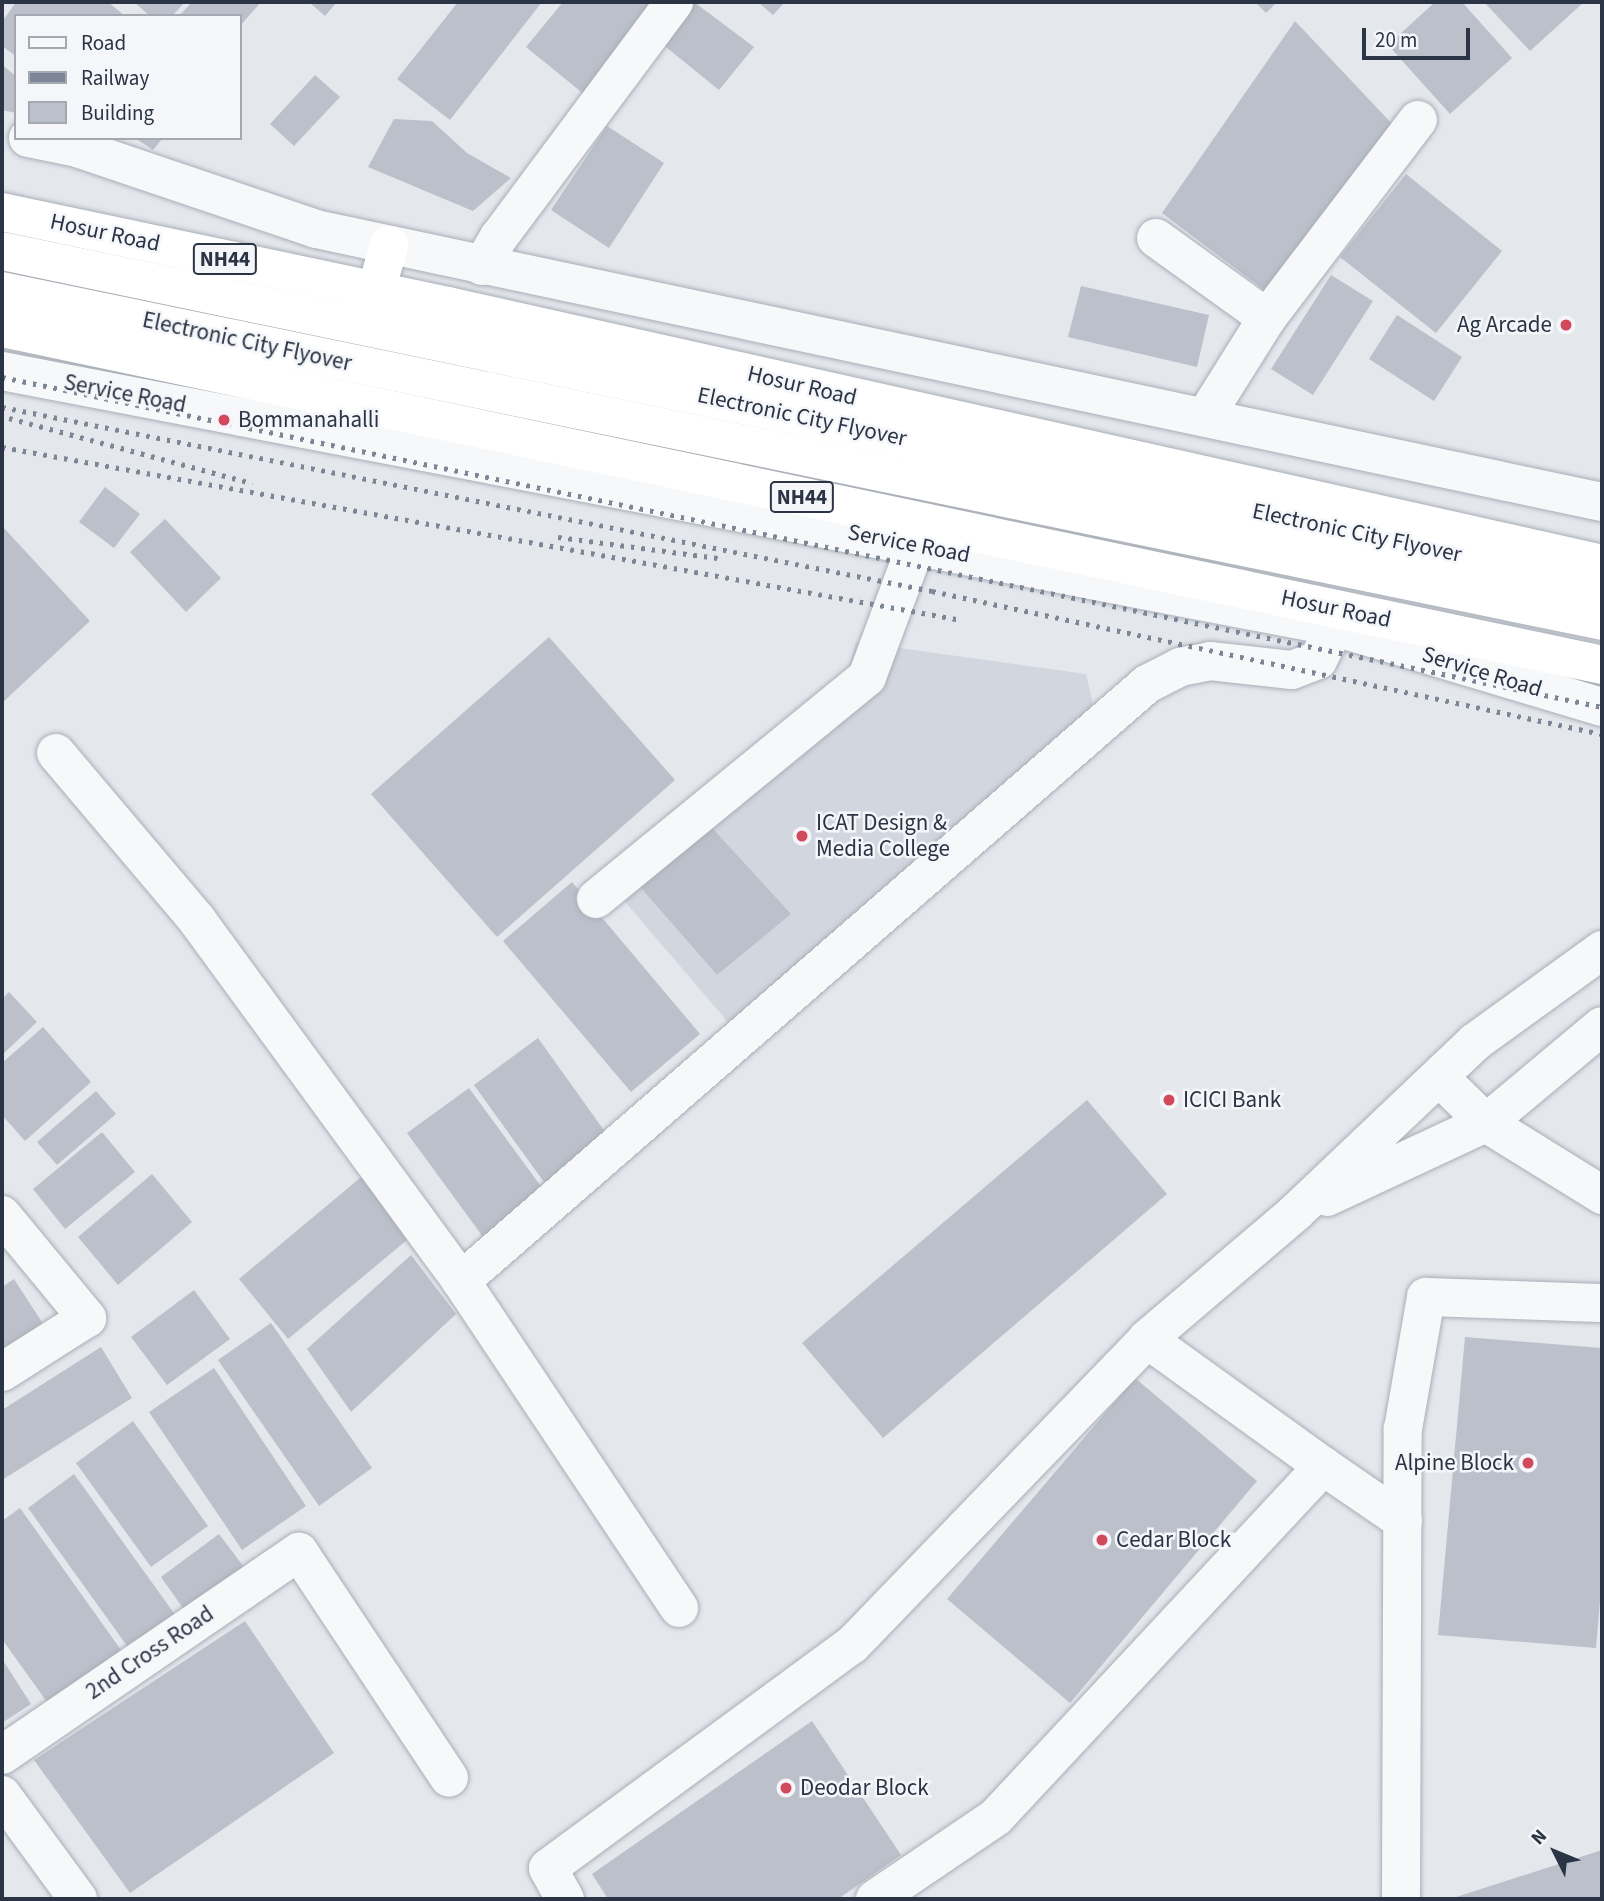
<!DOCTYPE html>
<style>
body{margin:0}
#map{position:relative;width:1604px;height:1901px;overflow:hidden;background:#e4e7ec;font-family:"Source Sans 3",sans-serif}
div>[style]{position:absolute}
.built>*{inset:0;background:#d2d6de}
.building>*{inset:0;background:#bbc0ca}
.roads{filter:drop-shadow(0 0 2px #a9aeb7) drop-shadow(0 0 2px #a9aeb7)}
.minor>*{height:38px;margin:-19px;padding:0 19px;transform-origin:19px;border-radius:19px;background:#f7f8fa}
.tertiary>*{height:38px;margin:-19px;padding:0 19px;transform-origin:19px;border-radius:19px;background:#f7f8fa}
.trunk>*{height:38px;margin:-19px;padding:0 19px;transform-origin:19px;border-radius:19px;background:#fff}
.motorway>*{height:38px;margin:-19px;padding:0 19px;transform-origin:19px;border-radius:19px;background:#fff}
.rail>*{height:5px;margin-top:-2.5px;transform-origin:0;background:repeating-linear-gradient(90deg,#7d8696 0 3.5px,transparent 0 10.5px)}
.dots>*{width:19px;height:19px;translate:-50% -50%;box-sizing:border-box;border:4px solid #f4f6f9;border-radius:50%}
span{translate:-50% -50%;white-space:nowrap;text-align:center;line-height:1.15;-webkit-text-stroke:5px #f4f6f9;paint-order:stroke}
.shield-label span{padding:2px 5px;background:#f4f6f9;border:2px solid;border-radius:5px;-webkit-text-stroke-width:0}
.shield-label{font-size:21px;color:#2b3445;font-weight:700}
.street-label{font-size:23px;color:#2b3445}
.poi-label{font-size:23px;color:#2b3445}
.right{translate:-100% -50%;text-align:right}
.left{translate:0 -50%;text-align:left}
.frame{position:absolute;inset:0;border:4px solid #2b3445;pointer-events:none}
.legend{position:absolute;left:14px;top:14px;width:228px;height:126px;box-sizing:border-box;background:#f4f6f9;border:2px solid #a4a8b1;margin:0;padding:9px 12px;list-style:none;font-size:21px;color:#2b3445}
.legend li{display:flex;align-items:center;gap:14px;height:35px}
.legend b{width:35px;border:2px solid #a4a8b1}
.north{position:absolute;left:1520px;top:1817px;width:70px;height:70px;-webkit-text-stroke:5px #f4f6f9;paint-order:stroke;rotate:313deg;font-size:19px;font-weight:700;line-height:28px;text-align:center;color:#2b3445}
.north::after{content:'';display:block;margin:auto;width:24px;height:32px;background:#2b3445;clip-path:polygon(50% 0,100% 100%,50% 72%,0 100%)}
.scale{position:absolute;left:1362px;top:28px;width:108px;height:32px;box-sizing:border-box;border:4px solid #2b3445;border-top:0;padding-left:9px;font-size:21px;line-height:24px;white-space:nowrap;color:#2b3445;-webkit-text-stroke:5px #f4f6f9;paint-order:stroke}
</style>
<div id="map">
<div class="built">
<div style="clip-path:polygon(856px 642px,1086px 674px,1095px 712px,733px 1028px,603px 876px,847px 673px)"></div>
</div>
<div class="building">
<div style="clip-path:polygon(16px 2px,108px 2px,125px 16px,16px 16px,16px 56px,2px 46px,2px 22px)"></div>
<div style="clip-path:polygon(134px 2px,185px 2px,172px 16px,150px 16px)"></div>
<div style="clip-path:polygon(192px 2px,261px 2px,240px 26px,240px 16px,179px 16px)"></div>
<div style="clip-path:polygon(309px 2px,337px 2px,325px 16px)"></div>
<div style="clip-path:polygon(458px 2px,542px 2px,450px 120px,397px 79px)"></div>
<div style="clip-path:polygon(563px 2px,660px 2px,585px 95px,526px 47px)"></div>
<div style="clip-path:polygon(694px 2px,754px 47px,719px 90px,661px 43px)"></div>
<div style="clip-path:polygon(758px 2px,785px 2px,773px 15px)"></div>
<div style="clip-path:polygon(1255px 2px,1277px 2px,1266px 13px)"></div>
<div style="clip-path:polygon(1435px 2px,1462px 2px,1512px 58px,1450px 114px,1388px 45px)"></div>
<div style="clip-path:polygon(1484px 2px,1584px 2px,1530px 51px)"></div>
<div style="clip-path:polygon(1295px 21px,1395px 127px,1267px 292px,1162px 213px)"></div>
<div style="clip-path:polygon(2px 65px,16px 76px,16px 113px,2px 110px)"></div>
<div style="clip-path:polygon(315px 75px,340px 97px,294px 146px,270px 124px)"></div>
<div style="clip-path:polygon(394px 119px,432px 121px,467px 153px,511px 178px,473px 211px,368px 167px)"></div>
<div style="clip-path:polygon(607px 126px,664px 163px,609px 248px,551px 210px)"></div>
<div style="clip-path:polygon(135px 138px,163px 138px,153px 150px)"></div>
<div style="clip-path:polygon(1406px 174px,1502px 251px,1436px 333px,1340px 257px)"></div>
<div style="clip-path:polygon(1331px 275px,1373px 301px,1313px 395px,1271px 369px)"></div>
<div style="clip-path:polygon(1081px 286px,1209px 315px,1197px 367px,1068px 337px)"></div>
<div style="clip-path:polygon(1397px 315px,1462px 357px,1434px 401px,1369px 359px)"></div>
<div style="clip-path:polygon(105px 487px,140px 514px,114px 548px,79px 522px)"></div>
<div style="clip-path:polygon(165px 519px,221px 578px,186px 612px,130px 552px)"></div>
<div style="clip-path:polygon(2px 526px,90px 621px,2px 703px)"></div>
<div style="clip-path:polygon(549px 637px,675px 780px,497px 937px,371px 794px)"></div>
<div style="clip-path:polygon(691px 805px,791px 914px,717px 975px,622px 866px)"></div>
<div style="clip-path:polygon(572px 882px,700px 1034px,631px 1092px,503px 941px)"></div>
<div style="clip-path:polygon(9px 992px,37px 1022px,2px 1055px,2px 999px)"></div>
<div style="clip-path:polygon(43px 1027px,91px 1082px,25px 1141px,2px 1115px,2px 1063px)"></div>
<div style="clip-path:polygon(538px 1038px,613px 1143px,549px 1189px,474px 1085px)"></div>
<div style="clip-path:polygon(469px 1088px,548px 1196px,486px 1241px,407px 1133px)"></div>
<div style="clip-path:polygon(96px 1091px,116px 1114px,57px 1165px,37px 1142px)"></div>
<div style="clip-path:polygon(1087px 1100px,1167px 1194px,883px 1438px,802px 1343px)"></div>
<div style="clip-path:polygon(102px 1132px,135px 1172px,65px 1229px,33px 1189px)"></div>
<div style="clip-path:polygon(372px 1168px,419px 1230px,288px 1339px,239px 1279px)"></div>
<div style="clip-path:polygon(152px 1174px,192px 1222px,118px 1285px,78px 1237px)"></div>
<div style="clip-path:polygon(411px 1255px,456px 1314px,351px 1412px,307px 1349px)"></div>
<div style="clip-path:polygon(14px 1279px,49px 1333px,2px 1362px,2px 1287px)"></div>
<div style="clip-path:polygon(194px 1290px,230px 1339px,167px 1385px,131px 1337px)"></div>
<div style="clip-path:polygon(271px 1323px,372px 1468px,319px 1506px,218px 1360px)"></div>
<div style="clip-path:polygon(1465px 1337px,1602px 1348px,1602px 1577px,1596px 1648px,1438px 1635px)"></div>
<div style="clip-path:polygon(101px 1347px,132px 1398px,2px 1480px,2px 1410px)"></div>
<div style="clip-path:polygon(214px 1368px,306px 1506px,242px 1550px,149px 1412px)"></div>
<div style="clip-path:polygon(1135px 1378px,1257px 1481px,1070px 1703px,947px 1599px)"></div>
<div style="clip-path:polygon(133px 1421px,208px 1526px,151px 1567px,76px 1463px)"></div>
<div style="clip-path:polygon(74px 1474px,176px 1616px,130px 1650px,28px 1508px)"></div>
<div style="clip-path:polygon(20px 1508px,121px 1650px,47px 1702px,2px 1639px,2px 1521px)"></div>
<div style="clip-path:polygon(219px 1534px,244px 1567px,185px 1611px,161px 1577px)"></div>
<div style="clip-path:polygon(245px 1621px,334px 1753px,130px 1893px,34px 1760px)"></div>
<div style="clip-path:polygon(2px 1659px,31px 1704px,2px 1723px)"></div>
<div style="clip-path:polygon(812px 1721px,901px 1855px,838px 1899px,608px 1899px,592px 1874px)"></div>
<div style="clip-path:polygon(1602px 1850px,1602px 1899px,1450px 1899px)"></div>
</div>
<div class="roads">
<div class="minor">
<div style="left:1156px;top:238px;width:137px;rotate:35.8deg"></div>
<div style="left:482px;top:266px;width:34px;rotate:-60deg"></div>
<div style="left:499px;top:237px;width:293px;rotate:-53.3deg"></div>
<div style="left:1205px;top:417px;width:117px;rotate:-57.9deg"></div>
<div style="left:1267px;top:318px;width:249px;rotate:-52.7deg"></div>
<div style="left:56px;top:753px;width:219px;rotate:49.8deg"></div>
<div style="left:197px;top:920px;width:447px;rotate:53.8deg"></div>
<div style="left:461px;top:1281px;width:393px;rotate:56.3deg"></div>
<div style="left:596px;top:899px;width:350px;rotate:-39.3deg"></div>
<div style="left:867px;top:677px;width:141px;rotate:-69.6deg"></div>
<div style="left:1439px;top:1077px;width:66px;rotate:44.4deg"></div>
<div style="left:1486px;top:1123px;width:137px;rotate:31.8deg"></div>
<div style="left:1327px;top:1197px;width:175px;rotate:-25deg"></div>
<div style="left:1486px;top:1123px;width:151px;rotate:-39.9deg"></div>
<div style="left:2px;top:1215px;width:134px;rotate:50.5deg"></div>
<div style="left:87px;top:1318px;width:101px;rotate:147.6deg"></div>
<div style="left:461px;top:1281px;width:909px;rotate:-41.03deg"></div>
<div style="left:1147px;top:684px;width:37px;rotate:-27deg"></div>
<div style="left:1180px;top:667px;width:31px;rotate:-11deg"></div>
<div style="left:1210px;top:661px;width:82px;rotate:6.3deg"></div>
<div style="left:1292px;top:670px;width:28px;rotate:-21deg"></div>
<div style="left:1318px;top:660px;width:37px;rotate:-63deg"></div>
<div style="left:1323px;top:1466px;width:97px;rotate:34.5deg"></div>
<div style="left:2px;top:1755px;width:360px;rotate:-34.4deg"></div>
<div style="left:299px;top:1552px;width:271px;rotate:56.4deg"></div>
<div style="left:2px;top:1795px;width:129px;rotate:53.8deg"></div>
<div style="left:565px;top:1899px;width:35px;rotate:-119deg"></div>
<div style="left:548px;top:1868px;width:377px;rotate:-36.3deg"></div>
<div style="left:852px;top:1645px;width:425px;rotate:-46deg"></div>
<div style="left:1147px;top:1339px;width:196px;rotate:-40.4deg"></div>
<div style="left:1296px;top:1212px;width:247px;rotate:-43.5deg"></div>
<div style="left:1475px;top:1042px;width:157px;rotate:-35.9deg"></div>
<div style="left:875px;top:1899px;width:146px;rotate:-34.1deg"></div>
<div style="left:996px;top:1817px;width:480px;rotate:-47deg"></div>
<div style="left:1323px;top:1466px;width:217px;rotate:-144.2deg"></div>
<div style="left:1401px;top:1899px;width:470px;rotate:-89.8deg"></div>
<div style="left:1403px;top:1429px;width:134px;rotate:-80.1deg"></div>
<div style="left:1426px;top:1297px;width:176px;rotate:2deg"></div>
</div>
<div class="tertiary">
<div style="left:28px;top:138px;width:50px;rotate:11.5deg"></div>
<div style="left:77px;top:148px;width:252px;rotate:18.7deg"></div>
<div style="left:316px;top:229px;width:1315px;rotate:11.99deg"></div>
<div style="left:2px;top:371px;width:1357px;rotate:10.87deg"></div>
<div style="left:1335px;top:627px;width:279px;rotate:16.7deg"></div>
</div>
<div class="trunk">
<div style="left:2px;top:212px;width:456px;rotate:11.9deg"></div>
<div style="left:448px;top:306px;width:1182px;rotate:12.6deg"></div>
<div style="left:376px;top:291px;width:48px;rotate:-74.2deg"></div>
<div style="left:2px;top:328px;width:1635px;rotate:11.89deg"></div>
</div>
<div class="motorway">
<div style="left:2px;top:251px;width:1634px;rotate:11.76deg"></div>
<div style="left:2px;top:291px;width:1634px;rotate:11.65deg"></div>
</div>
</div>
<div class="rail">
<div style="left:2px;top:377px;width:1634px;rotate:11.65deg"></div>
<div style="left:2px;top:407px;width:948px;rotate:11.19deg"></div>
<div style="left:932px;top:591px;width:685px;rotate:12.05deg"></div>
<div style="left:9px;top:418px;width:252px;rotate:15deg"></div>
<div style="left:2px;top:447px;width:975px;rotate:10.22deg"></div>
<div style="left:558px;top:537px;width:161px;rotate:7.5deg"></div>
</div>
<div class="dots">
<div style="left:1566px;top:325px;background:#d1495b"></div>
<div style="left:224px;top:420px;background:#d1495b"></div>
<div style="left:802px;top:836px;background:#d1495b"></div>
<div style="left:1169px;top:1100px;background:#d1495b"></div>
<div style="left:1528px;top:1463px;background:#d1495b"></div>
<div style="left:1102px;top:1540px;background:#d1495b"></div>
<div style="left:786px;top:1788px;background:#d1495b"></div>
</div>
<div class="shield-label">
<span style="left:225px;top:259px">NH44</span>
<span style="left:802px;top:497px">NH44</span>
</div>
<div class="street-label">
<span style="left:105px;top:233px;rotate:12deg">Hosur Road</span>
<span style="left:247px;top:342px;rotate:12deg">Electronic City Flyover</span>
<span style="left:802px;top:386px;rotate:13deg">Hosur Road</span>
<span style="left:125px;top:394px;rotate:11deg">Service Road</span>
<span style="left:802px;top:417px;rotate:12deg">Electronic City Flyover</span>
<span style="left:1357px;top:533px;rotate:12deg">Electronic City Flyover</span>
<span style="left:909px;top:544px;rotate:11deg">Service Road</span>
<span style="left:1336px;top:609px;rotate:12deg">Hosur Road</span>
<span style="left:1482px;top:672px;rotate:17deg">Service Road</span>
<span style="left:150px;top:1653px;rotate:-34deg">2nd Cross Road</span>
</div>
<div class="poi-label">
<span class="right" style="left:1552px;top:325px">Ag Arcade</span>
<span class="left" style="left:238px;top:420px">Bommanahalli</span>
<span class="left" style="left:816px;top:836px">ICAT Design &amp;<br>Media College</span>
<span class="left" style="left:1183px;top:1100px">ICICI Bank</span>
<span class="right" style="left:1514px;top:1463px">Alpine Block</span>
<span class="left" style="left:1116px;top:1540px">Cedar Block</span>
<span class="left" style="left:800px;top:1788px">Deodar Block</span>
</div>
<div class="frame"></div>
<ul class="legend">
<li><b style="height:9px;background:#f7f8fa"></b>Road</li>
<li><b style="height:9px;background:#7d8696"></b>Railway</li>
<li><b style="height:19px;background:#bbc0ca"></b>Building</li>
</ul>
<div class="north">N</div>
<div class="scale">20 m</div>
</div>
